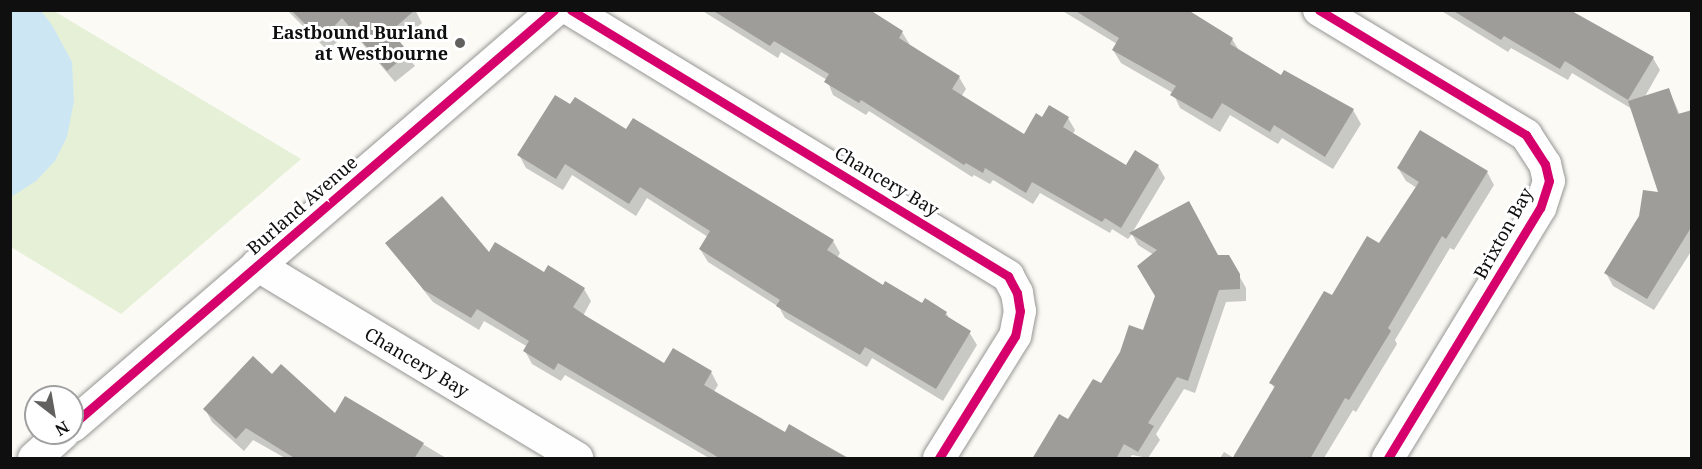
<!DOCTYPE html>
<style>
body{margin:0}
#map{position:relative;width:1702px;height:469px;overflow:hidden;background:#fbfaf5;font-family:"Noto Serif",serif}
div>[style]{position:absolute}
.green>*{inset:0;background:#e5f0d6}
.water>*{inset:0;background:#cde6f4}
.shadow>*{inset:0;background:#0003}
.building>*{inset:0;background:#9f9d9a}
.roads{filter:drop-shadow(0 0 2px #959593) drop-shadow(0 0 2px #959593)}
.minor>*{height:32px;margin:-16px;padding:0 16px;transform-origin:16px;border-radius:16px;background:#fefefe}
.tertiary>*{height:33px;margin:-16.5px;padding:0 16.5px;transform-origin:16.5px;border-radius:16.5px;background:#fefefe}
.cycleway>*{height:9px;margin:-4.5px;padding:0 4.5px;transform-origin:4.5px;border-radius:4.5px;background:#d6006c}
.dots>*{width:16px;height:16px;translate:-50% -50%;box-sizing:border-box;border:3px solid #fff;border-radius:50%}
span{translate:-50% -50%;white-space:nowrap;text-align:center;line-height:1.15;-webkit-text-stroke:6px #fff;paint-order:stroke}
.poi-label{font-size:18px;color:#0f0f0f;font-weight:700}
.right{translate:-100% -50%;text-align:right}
.street-label{font-size:18px;color:#0f0f0f}
.frame{position:absolute;inset:0;border:12px solid #0f0f0f;pointer-events:none}
.north{position:absolute;left:24px;top:385px;width:60px;height:60px;box-sizing:border-box;background:#fff;border:2px solid #9f9f9f;border-radius:50%;rotate:149deg;font-size:16px;font-weight:700;line-height:24px;text-align:center;color:#0f0f0f}
.north::after{content:'';display:block;margin:auto;width:21px;height:27px;background:#626160;clip-path:polygon(50% 0,100% 100%,50% 72%,0 100%)}
</style>
<div id="map">
<div class="green">
<div style="clip-path:polygon(10px 11px,54px 11px,301px 159px,121px 314px,11px 247px)"></div>
</div>
<div class="water">
<div style="clip-path:polygon(11px 10px,41px 11px,52px 25px,72px 62px,74px 101px,67px 137px,55px 161px,36px 181px,11px 197px)"></div>
</div>
<div class="shadow">
<div style="clip-path:polygon(287px 10px,415px 10px,422px 23px,398px 43px,415px 66px,395px 82px,350px 29px,328px 51px)"></div>
<div style="clip-path:polygon(701px 10px,867px 10px,902px 32px,910px 45px,959px 77px,966px 89px,961px 97px,1024px 136px,1043px 119px,1068px 118px,1075px 130px,1073px 134px,1126px 167px,1158px 166px,1165px 178px,1132px 233px,1218px 256px,1228px 256px,1246px 288px,1246px 301px,1226px 302px,1195px 393px,1184px 389px,1156px 434px,1160px 440px,1148px 458px,1132px 455px,1130px 458px,1034px 458px,1101px 385px,1144px 332px,1156px 296px,1154px 255px,1138px 245px,1132px 234px,1128px 239px,1112px 229px,1110px 233px,1040px 193px,1033px 204px,993px 180px,990px 184px,974px 175px,972px 177px,869px 111px,866px 115px,833px 95px,827px 80px,781px 52px,778px 58px)"></div>
<div style="clip-path:polygon(1061px 10px,1185px 10px,1232px 39px,1240px 52px,1281px 77px,1353px 110px,1361px 124px,1333px 169px,1282px 138px,1278px 144px,1230px 115px,1220px 132px,1180px 108px,1173px 93px,1121px 63px,1113px 50px,1117px 44px)"></div>
<div style="clip-path:polygon(1440px 10px,1569px 10px,1653px 58px,1660px 70px,1644px 98px,1669px 90px,1680px 115px,1692px 169px,1632px 109px,1572px 73px,1568px 80px,1511px 48px,1508px 52px)"></div>
<div style="clip-path:polygon(571px 107px,627px 131px,833px 241px,840px 253px,837px 258px,883px 287px,946px 313px,951px 321px,969px 332px,977px 345px,943px 401px,872px 358px,867px 367px,785px 318px,779px 307px,708px 262px,700px 249px,708px 237px,647px 198px,636px 216px,572px 175px,563px 190px,526px 168px,519px 155px)"></div>
<div style="clip-path:polygon(1398px 168px,1487px 172px,1494px 185px,1454px 250px,1450px 248px,1395px 340px,1397px 344px,1356px 412px,1353px 410px,1324px 458px,1220px 458px,1224px 452px,1234px 458px,1275px 389px,1271px 383px,1332px 298px,1380px 245px,1417px 188px,1406px 181px)"></div>
<div style="clip-path:polygon(1692px 186px,1692px 250px,1654px 310px,1613px 286px,1606px 273px,1660px 194px)"></div>
<div style="clip-path:polygon(387px 244px,489px 255px,584px 289px,591px 301px,583px 316px,664px 365px,711px 372px,718px 385px,713px 393px,785px 434px,790px 426px,849px 458px,709px 458px,565px 375px,561px 381px,532px 364px,525px 351px,528px 347px,484px 321px,479px 330px,433px 302px)"></div>
<div style="clip-path:polygon(272px 376px,336px 415px,346px 398px,446px 458px,285px 458px,253px 440px,244px 451px,212px 422px,205px 409px)"></div>
</div>
<div class="building">
<div style="clip-path:polygon(291px 10px,415px 10px,391px 31px,409px 53px,387px 71px,342px 18px,321px 40px)"></div>
<div style="clip-path:polygon(712px 10px,870px 10px,903px 31px,899px 38px,960px 76px,952px 89px,1024px 134px,1036px 113px,1042px 117px,1049px 105px,1069px 117px,1063px 127px,1126px 165px,1135px 150px,1159px 165px,1121px 228px,1105px 218px,1102px 222px,1032px 182px,1026px 193px,985px 168px,983px 173px,966px 163px,964px 165px,861px 100px,859px 103px,824px 82px,829px 74px,774px 41px,770px 46px)"></div>
<div style="clip-path:polygon(1074px 10px,1188px 10px,1233px 38px,1230px 44px,1281px 75px,1284px 70px,1354px 109px,1325px 157px,1274px 125px,1270px 132px,1222px 103px,1212px 119px,1170px 95px,1176px 86px,1112px 50px,1119px 38px)"></div>
<div style="clip-path:polygon(1452px 10px,1570px 10px,1654px 57px,1628px 100px,1565px 61px,1560px 69px,1504px 36px,1501px 40px)"></div>
<div style="clip-path:polygon(1669px 88px,1678px 114px,1692px 110px,1692px 226px,1647px 299px,1604px 273px,1639px 216px,1643px 190px,1658px 192px,1628px 101px)"></div>
<div style="clip-path:polygon(555px 95px,570px 104px,575px 97px,626px 129px,633px 118px,834px 240px,827px 250px,883px 285px,885px 281px,922px 303px,925px 298px,947px 312px,945px 315px,971px 331px,936px 389px,865px 347px,860px 355px,776px 306px,780px 300px,699px 249px,710px 231px,640px 187px,629px 204px,565px 164px,556px 179px,517px 155px)"></div>
<div style="clip-path:polygon(1420px 130px,1488px 171px,1446px 239px,1442px 236px,1388px 328px,1391px 331px,1349px 400px,1345px 398px,1310px 459px,1232px 459px,1275px 386px,1269px 383px,1324px 291px,1332px 295px,1367px 236px,1379px 243px,1419px 182px,1397px 168px)"></div>
<div style="clip-path:polygon(442px 196px,489px 252px,495px 242px,544px 272px,548px 265px,585px 288px,573px 307px,586px 316px,664px 363px,673px 348px,712px 371px,704px 385px,785px 432px,789px 424px,849px 459px,721px 459px,558px 363px,554px 370px,523px 351px,529px 341px,477px 309px,471px 318px,424px 290px,385px 243px)"></div>
<div style="clip-path:polygon(1189px 201px,1218px 255px,1229px 255px,1240px 274px,1240px 289px,1219px 290px,1188px 381px,1177px 377px,1148px 423px,1154px 426px,1138px 452px,1124px 444px,1116px 459px,1032px 459px,1059px 414px,1068px 419px,1093px 379px,1101px 383px,1120px 352px,1129px 325px,1143px 330px,1155px 296px,1137px 266px,1157px 250px,1129px 233px)"></div>
<div style="clip-path:polygon(253px 356px,272px 374px,281px 364px,335px 413px,345px 396px,424px 443px,414px 459px,296px 459px,246px 428px,236px 439px,203px 409px)"></div>
</div>
<div class="roads">
<div class="minor">
<div style="left:571px;top:10px;width:512px;rotate:31.33deg"></div>
<div style="left:1008px;top:276px;width:19px;rotate:62deg"></div>
<div style="left:1017px;top:293px;width:18px;rotate:81deg"></div>
<div style="left:1020px;top:311px;width:25px;rotate:101deg"></div>
<div style="left:1015px;top:336px;width:144px;rotate:121.9deg"></div>
<div style="left:1319px;top:10px;width:242px;rotate:31.1deg"></div>
<div style="left:1526px;top:135px;width:35px;rotate:57deg"></div>
<div style="left:1545px;top:164px;width:17px;rotate:77deg"></div>
<div style="left:1549px;top:181px;width:28px;rotate:108deg"></div>
<div style="left:1540px;top:208px;width:293px;rotate:121.3deg"></div>
<div style="left:257px;top:265px;width:374px;rotate:31.1deg"></div>
</div>
<div class="tertiary">
<div style="left:72px;top:425px;width:636px;rotate:-40.73deg"></div>
<div style="left:34px;top:458px;width:38px;rotate:-42deg"></div>
</div>
</div>
<div class="cycleway">
<div style="left:571px;top:10px;width:512px;rotate:31.33deg"></div>
<div style="left:1008px;top:276px;width:19px;rotate:62deg"></div>
<div style="left:1017px;top:293px;width:18px;rotate:81deg"></div>
<div style="left:1020px;top:311px;width:25px;rotate:101deg"></div>
<div style="left:1015px;top:336px;width:144px;rotate:121.9deg"></div>
<div style="left:1319px;top:10px;width:242px;rotate:31.1deg"></div>
<div style="left:1526px;top:135px;width:35px;rotate:57deg"></div>
<div style="left:1545px;top:164px;width:17px;rotate:77deg"></div>
<div style="left:1549px;top:181px;width:28px;rotate:108deg"></div>
<div style="left:1540px;top:208px;width:293px;rotate:121.3deg"></div>
<div style="left:72px;top:425px;width:636px;rotate:-40.73deg"></div>
</div>
<div class="dots">
<div style="left:460px;top:43px;background:#626160"></div>
</div>
<div class="poi-label">
<span class="right" style="left:448px;top:43px">Eastbound Burland<br>at Westbourne</span>
</div>
<div class="street-label">
<span style="left:887px;top:181px;rotate:31deg">Chancery Bay</span>
<span style="left:302px;top:205px;rotate:-41deg">Burland Avenue</span>
<span style="left:1503px;top:233px;rotate:-61deg">Brixton Bay</span>
<span style="left:417px;top:362px;rotate:31deg">Chancery Bay</span>
</div>
<div class="frame"></div>
<div class="north">N</div>
</div>
